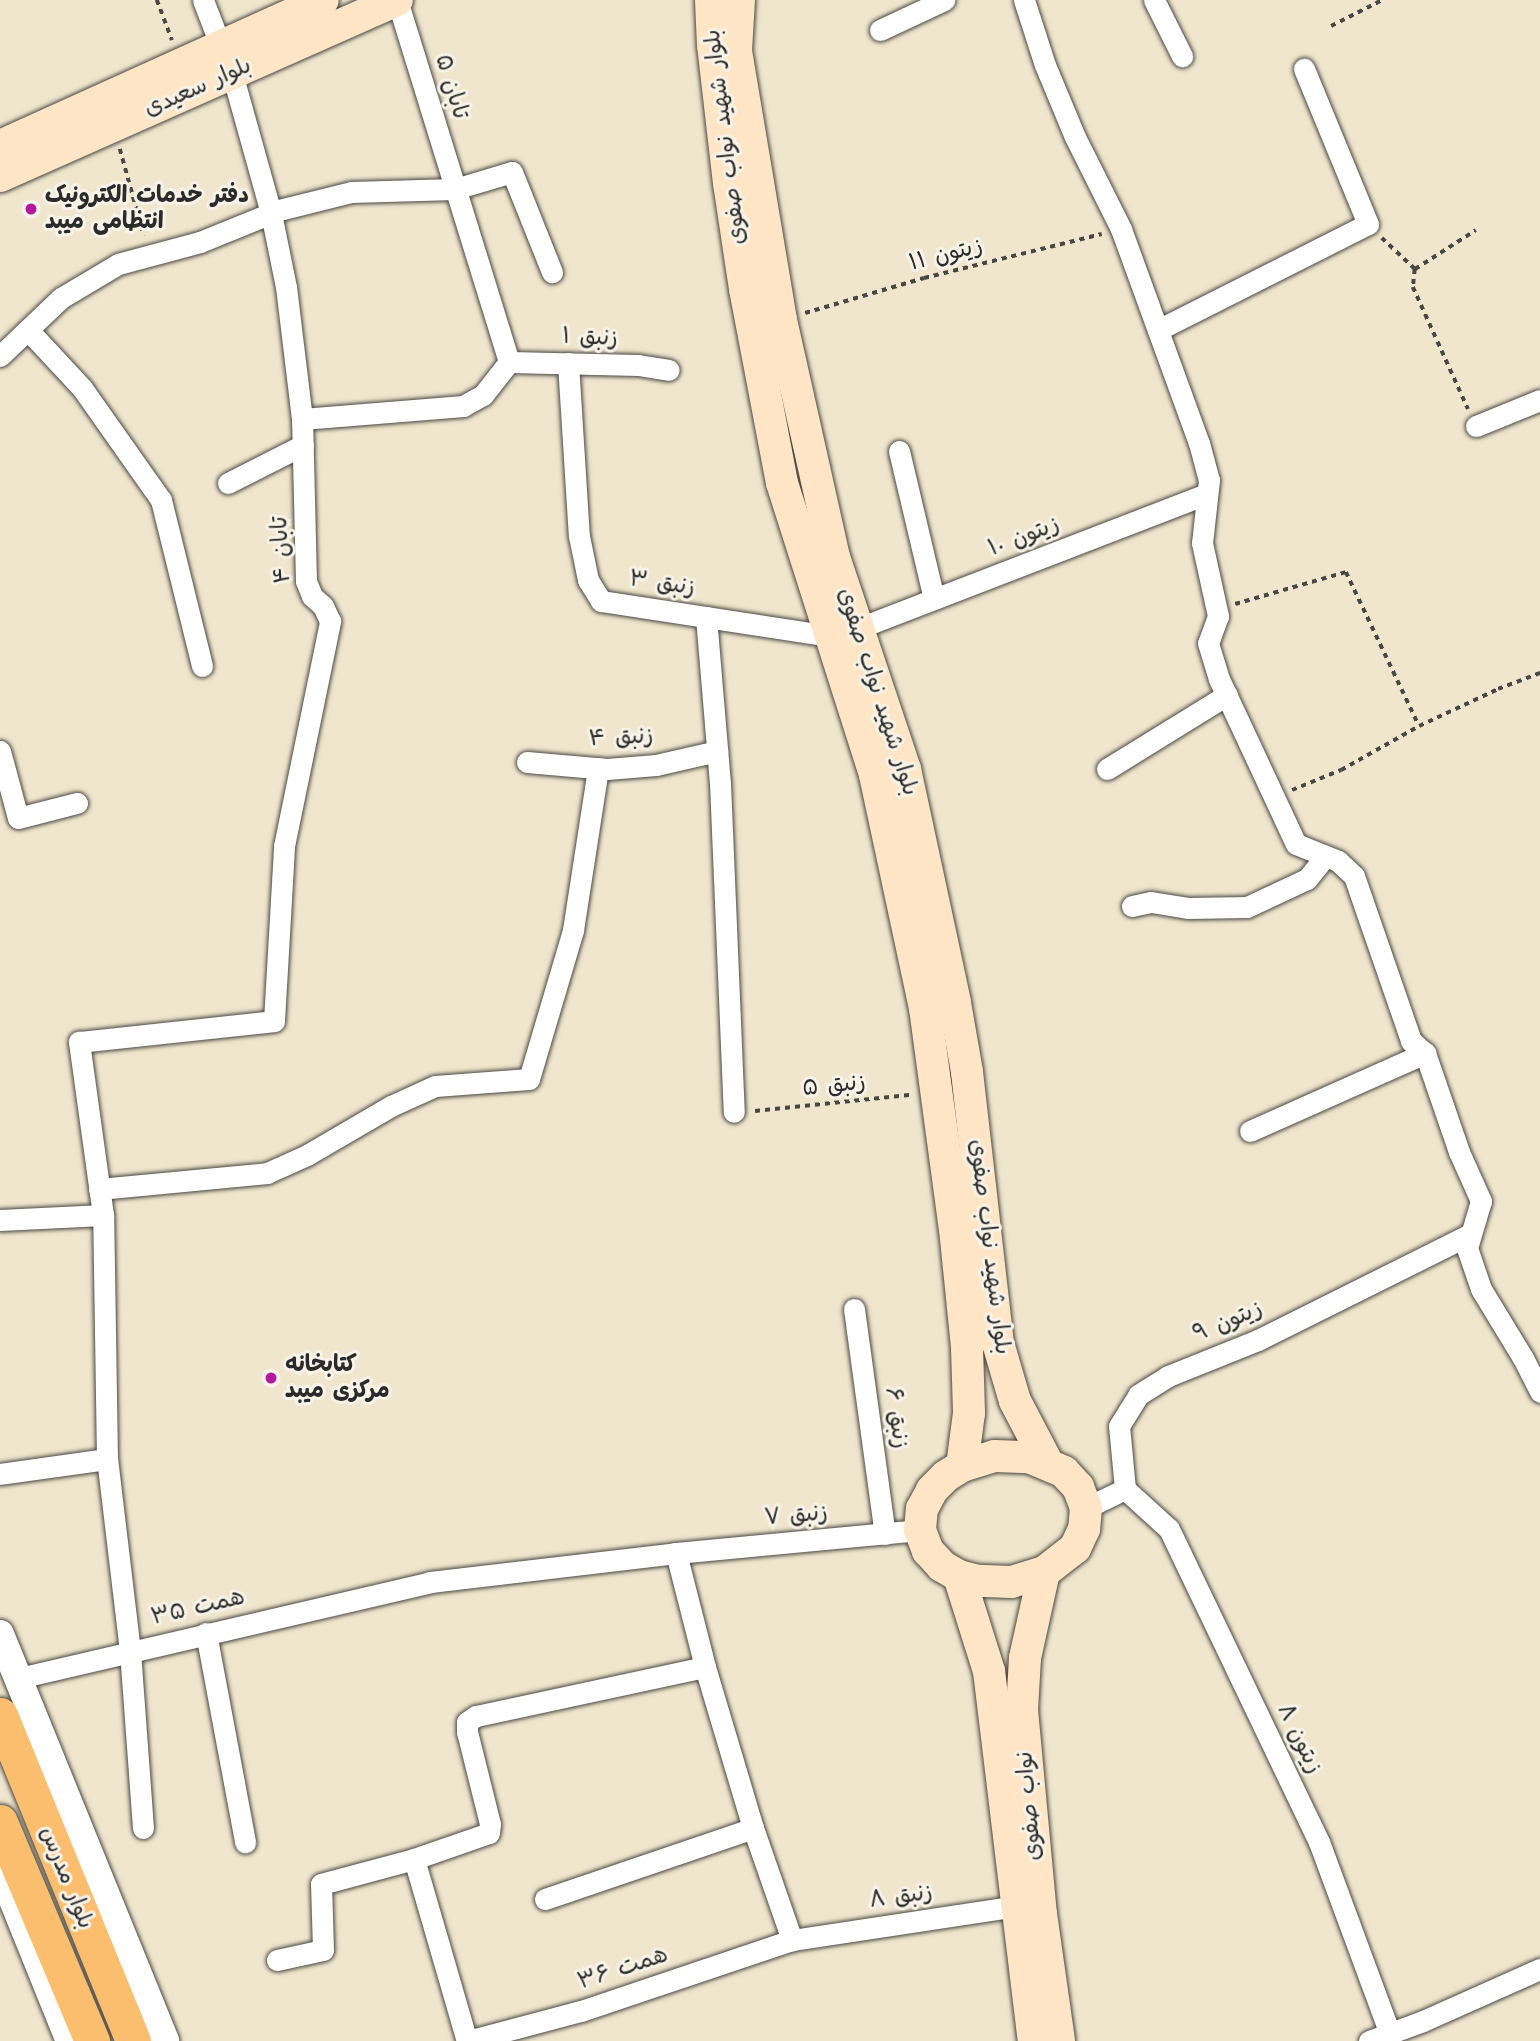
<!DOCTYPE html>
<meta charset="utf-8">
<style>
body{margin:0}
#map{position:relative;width:1540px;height:2041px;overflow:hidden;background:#f0e6cd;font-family:Kalam,"Playpen Sans Arabic",sans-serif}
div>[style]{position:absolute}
.path>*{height:3.5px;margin-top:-1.75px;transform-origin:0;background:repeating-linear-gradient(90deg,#494743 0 5px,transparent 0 10px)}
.roads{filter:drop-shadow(0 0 2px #494743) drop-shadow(0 0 2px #494743)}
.minor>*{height:21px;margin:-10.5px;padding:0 10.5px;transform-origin:10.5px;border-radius:10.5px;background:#fff}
.tertiary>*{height:28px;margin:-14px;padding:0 14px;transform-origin:14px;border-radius:14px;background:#fff}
.secondary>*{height:32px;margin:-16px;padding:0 16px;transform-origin:16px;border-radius:16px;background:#fde5c5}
.primary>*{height:35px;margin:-17.5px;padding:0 17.5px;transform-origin:17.5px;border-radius:17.5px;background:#fabe6e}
.dots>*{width:19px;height:19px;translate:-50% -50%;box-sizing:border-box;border:4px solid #f7f3e8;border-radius:50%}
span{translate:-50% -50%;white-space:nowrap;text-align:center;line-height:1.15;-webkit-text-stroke:6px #f7f3e8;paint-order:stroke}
.street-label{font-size:23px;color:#2b2b2b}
.poi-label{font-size:23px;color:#2b2b2b;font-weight:700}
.left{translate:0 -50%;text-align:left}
</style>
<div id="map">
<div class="path">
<div style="left:157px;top:0;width:43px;rotate:69.4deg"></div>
<div style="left:1331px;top:26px;width:57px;rotate:-27deg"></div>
<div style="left:120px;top:149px;width:90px;rotate:74.6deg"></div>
<div style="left:1382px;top:238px;width:45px;rotate:43.2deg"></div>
<div style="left:1415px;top:269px;width:72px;rotate:-32.6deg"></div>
<div style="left:1415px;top:269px;width:18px;rotate:96deg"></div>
<div style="left:1413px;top:287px;width:134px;rotate:65.7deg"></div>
<div style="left:805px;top:313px;width:124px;rotate:-16.4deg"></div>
<div style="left:924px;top:278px;width:183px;rotate:-13.9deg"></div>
<div style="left:1235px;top:604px;width:116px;rotate:-16.1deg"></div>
<div style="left:1346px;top:572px;width:170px;rotate:64.6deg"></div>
<div style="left:1292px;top:790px;width:53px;rotate:-22.2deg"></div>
<div style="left:1341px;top:770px;width:90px;rotate:-29.4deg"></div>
<div style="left:1419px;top:726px;width:87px;rotate:-25.1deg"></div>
<div style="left:1498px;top:689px;width:45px;rotate:-20.9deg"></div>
<div style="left:755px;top:1111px;width:157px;rotate:-5.9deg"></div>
</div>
<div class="roads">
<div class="minor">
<div style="left:203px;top:0;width:50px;rotate:69deg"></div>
<div style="left:397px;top:0;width:379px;rotate:72.8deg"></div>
<div style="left:1024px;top:0;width:68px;rotate:72.1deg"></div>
<div style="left:1045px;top:65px;width:78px;rotate:67.4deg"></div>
<div style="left:1075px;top:137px;width:103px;rotate:63.4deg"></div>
<div style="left:1121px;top:229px;width:228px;rotate:70deg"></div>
<div style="left:1199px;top:443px;width:38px;rotate:75deg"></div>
<div style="left:1209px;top:480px;width:63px;rotate:96.3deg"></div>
<div style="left:1202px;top:543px;width:75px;rotate:77.6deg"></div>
<div style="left:1218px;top:616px;width:29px;rotate:110deg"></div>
<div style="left:1208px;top:643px;width:38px;rotate:73deg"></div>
<div style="left:1219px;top:679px;width:182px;rotate:65deg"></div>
<div style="left:1296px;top:844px;width:45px;rotate:22deg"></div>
<div style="left:1338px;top:861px;width:22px;rotate:43deg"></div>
<div style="left:1354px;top:876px;width:175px;rotate:70.9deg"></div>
<div style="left:1411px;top:1041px;width:18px;rotate:41deg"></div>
<div style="left:1425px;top:1053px;width:105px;rotate:71deg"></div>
<div style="left:1459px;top:1152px;width:54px;rotate:65.8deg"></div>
<div style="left:1481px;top:1201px;width:49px;rotate:106.6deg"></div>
<div style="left:1467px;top:1248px;width:43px;rotate:71.1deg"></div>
<div style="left:1481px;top:1289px;width:81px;rotate:58.7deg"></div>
<div style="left:1523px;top:1358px;width:38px;rotate:63deg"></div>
<div style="left:1154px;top:0;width:63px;rotate:63.4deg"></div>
<div style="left:880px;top:30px;width:71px;rotate:-25.1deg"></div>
<div style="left:1158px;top:330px;width:235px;rotate:-26.8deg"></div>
<div style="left:1368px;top:224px;width:168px;rotate:-112.4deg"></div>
<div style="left:29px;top:331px;width:78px;rotate:47.1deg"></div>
<div style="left:82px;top:388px;width:137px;rotate:54.8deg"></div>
<div style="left:161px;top:500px;width:171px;rotate:76.1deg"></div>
<div style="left:0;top:356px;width:84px;rotate:-43.6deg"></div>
<div style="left:61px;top:298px;width:66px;rotate:-30.8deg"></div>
<div style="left:118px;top:264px;width:85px;rotate:-15deg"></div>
<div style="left:200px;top:242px;width:85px;rotate:-22.1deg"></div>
<div style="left:279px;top:210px;width:74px;rotate:-14deg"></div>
<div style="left:351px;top:192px;width:104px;rotate:-1.7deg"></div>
<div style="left:455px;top:189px;width:59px;rotate:-16.6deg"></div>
<div style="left:512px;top:172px;width:108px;rotate:68.2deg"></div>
<div style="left:509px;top:362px;width:129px;rotate:1.3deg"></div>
<div style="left:638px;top:365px;width:31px;rotate:9deg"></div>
<div style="left:568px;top:363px;width:173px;rotate:86.4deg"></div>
<div style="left:579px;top:536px;width:45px;rotate:78.4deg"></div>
<div style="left:588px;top:580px;width:25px;rotate:58deg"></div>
<div style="left:601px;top:601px;width:232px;rotate:8.7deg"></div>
<div style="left:302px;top:419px;width:162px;rotate:-4.6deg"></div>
<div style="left:463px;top:406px;width:23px;rotate:-29deg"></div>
<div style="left:483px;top:395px;width:42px;rotate:-51.8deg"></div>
<div style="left:1476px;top:426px;width:69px;rotate:-22.1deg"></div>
<div style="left:899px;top:451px;width:152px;rotate:76.7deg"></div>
<div style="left:228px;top:483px;width:84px;rotate:-26.9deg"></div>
<div style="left:706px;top:617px;width:167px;rotate:85.2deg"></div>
<div style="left:720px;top:783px;width:329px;rotate:87.6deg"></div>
<div style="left:859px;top:628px;width:373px;rotate:-21.1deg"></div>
<div style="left:0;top:751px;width:69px;rotate:75deg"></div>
<div style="left:18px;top:818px;width:61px;rotate:-14.3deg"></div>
<div style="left:527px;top:762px;width:80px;rotate:5deg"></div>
<div style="left:607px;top:769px;width:49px;rotate:-4.7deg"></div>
<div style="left:656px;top:765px;width:63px;rotate:-12.9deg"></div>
<div style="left:1107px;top:769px;width:141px;rotate:-31.7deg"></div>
<div style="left:1132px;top:906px;width:19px;rotate:-12deg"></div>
<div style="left:1151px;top:902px;width:37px;rotate:9deg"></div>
<div style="left:1188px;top:908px;width:59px;rotate:-1deg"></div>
<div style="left:1247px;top:907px;width:66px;rotate:-25deg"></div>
<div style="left:1307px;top:879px;width:28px;rotate:-51deg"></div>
<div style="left:1250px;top:1131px;width:192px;rotate:-24deg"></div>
<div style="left:99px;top:1189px;width:169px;rotate:-5.4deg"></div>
<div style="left:267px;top:1173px;width:44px;rotate:-24.2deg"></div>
<div style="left:307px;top:1155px;width:97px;rotate:-30.3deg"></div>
<div style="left:391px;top:1106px;width:48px;rotate:-24.4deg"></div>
<div style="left:435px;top:1086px;width:94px;rotate:-4.3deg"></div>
<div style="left:529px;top:1079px;width:155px;rotate:-73.5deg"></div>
<div style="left:573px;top:930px;width:164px;rotate:-81.2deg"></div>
<div style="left:0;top:1220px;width:103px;rotate:-2.8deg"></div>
<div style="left:854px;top:1309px;width:227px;rotate:82.2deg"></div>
<div style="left:0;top:1474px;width:108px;rotate:-8deg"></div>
<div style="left:1125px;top:1489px;width:59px;rotate:42.3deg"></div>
<div style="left:1169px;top:1529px;width:347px;rotate:64.4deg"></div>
<div style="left:1319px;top:1842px;width:205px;rotate:69.7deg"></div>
<div style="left:1086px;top:1508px;width:43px;rotate:-26deg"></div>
<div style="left:1125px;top:1489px;width:63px;rotate:-95.4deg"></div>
<div style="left:1119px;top:1426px;width:36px;rotate:-58deg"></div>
<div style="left:1138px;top:1395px;width:36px;rotate:-32deg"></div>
<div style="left:1168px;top:1376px;width:97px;rotate:-21.8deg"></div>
<div style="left:1258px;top:1340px;width:236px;rotate:-26.5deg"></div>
<div style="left:676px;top:1553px;width:118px;rotate:75.7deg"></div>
<div style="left:705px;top:1667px;width:168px;rotate:73.4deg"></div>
<div style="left:753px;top:1828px;width:119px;rotate:70.8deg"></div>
<div style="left:206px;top:1633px;width:213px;rotate:79.4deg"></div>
<div style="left:19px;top:1678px;width:422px;rotate:-13.1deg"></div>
<div style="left:430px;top:1582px;width:248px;rotate:-6.7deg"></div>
<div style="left:676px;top:1553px;width:245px;rotate:-5.4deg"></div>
<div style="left:143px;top:1828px;width:177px;rotate:-94.2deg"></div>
<div style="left:130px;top:1651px;width:193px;rotate:-96.8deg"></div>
<div style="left:107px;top:1459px;width:244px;rotate:-90.9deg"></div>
<div style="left:103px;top:1215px;width:175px;rotate:-97.9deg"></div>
<div style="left:79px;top:1042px;width:196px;rotate:-6.1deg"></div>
<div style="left:274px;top:1021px;width:175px;rotate:-86.7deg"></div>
<div style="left:284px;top:846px;width:230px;rotate:-78.4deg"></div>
<div style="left:330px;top:621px;width:17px;rotate:-115deg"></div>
<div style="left:323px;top:606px;width:15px;rotate:-138deg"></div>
<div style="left:312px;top:596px;width:16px;rotate:-112deg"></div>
<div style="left:306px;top:581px;width:162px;rotate:-91.4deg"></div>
<div style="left:302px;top:419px;width:133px;rotate:-96.9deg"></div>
<div style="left:286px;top:287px;width:76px;rotate:-101.5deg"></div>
<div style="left:271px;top:213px;width:145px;rotate:-105.6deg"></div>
<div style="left:414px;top:1859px;width:190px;rotate:73.8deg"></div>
<div style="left:545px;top:1899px;width:220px;rotate:-18.8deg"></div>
<div style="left:277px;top:1960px;width:47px;rotate:-12.3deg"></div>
<div style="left:323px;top:1950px;width:66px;rotate:-91.7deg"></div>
<div style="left:321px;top:1884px;width:96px;rotate:-15deg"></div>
<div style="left:414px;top:1859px;width:79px;rotate:-19.1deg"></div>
<div style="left:489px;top:1833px;width:9px;rotate:-84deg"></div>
<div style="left:490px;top:1824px;width:95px;rotate:-104deg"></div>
<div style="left:467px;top:1732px;width:10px;rotate:-90deg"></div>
<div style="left:467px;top:1722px;width:11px;rotate:-34deg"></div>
<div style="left:476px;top:1716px;width:234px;rotate:-12.1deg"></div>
<div style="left:468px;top:2041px;width:117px;rotate:-14.9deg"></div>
<div style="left:581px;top:2011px;width:223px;rotate:-18.6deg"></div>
<div style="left:792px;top:1940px;width:228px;rotate:-8.6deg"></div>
<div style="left:1369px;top:2041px;width:58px;rotate:-20.3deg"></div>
<div style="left:1423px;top:2021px;width:128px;rotate:-24deg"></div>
</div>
<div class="tertiary">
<div style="left:0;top:1634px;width:439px;rotate:67.9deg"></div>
<div style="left:0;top:1868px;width:187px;rotate:68deg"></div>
</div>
<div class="secondary">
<div style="left:711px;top:0;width:45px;rotate:87.5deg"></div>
<div style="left:713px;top:45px;width:139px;rotate:83.4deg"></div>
<div style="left:729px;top:183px;width:107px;rotate:81.4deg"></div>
<div style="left:745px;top:289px;width:197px;rotate:79.2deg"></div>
<div style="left:782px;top:483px;width:306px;rotate:72.3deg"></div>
<div style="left:875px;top:775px;width:238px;rotate:77.9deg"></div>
<div style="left:925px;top:1008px;width:223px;rotate:82.3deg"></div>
<div style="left:955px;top:1229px;width:120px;rotate:84.2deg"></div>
<div style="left:967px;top:1348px;width:65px;rotate:88.2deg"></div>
<div style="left:969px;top:1413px;width:53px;rotate:97.5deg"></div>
<div style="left:739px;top:0;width:51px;rotate:93.4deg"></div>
<div style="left:736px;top:51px;width:273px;rotate:80.5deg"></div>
<div style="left:781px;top:320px;width:243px;rotate:77.4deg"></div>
<div style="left:834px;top:557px;width:224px;rotate:71.5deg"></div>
<div style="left:905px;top:769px;width:239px;rotate:77.9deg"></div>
<div style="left:955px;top:1003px;width:70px;rotate:80.1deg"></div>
<div style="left:967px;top:1072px;width:273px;rotate:83.5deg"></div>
<div style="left:998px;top:1343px;width:60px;rotate:73.7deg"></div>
<div style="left:1015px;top:1401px;width:69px;rotate:62.3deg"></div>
<div style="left:0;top:146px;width:354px;rotate:-24.3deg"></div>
<div style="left:0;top:176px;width:434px;rotate:-23.9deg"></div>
<div style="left:995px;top:1456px;width:34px;rotate:2deg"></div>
<div style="left:1029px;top:1457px;width:38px;rotate:23deg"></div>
<div style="left:1064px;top:1472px;width:21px;rotate:47deg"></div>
<div style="left:1078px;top:1487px;width:22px;rotate:69deg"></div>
<div style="left:1086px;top:1508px;width:21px;rotate:95deg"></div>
<div style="left:1084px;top:1529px;width:21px;rotate:115deg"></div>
<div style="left:1075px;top:1548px;width:39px;rotate:142deg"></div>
<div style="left:1044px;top:1572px;width:34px;rotate:163deg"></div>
<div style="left:1011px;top:1582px;width:34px;rotate:-178deg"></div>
<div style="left:977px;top:1581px;width:19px;rotate:-164deg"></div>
<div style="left:959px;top:1576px;width:20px;rotate:-150deg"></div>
<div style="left:942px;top:1566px;width:21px;rotate:-133deg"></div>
<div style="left:928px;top:1551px;width:22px;rotate:-111deg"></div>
<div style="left:920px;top:1530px;width:21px;rotate:-85deg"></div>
<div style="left:922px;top:1509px;width:21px;rotate:-62deg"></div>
<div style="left:932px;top:1490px;width:20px;rotate:-45deg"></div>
<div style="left:946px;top:1476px;width:19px;rotate:-32deg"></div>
<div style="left:962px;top:1466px;width:34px;rotate:-17deg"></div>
<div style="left:1044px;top:1572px;width:88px;rotate:102.5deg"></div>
<div style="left:1025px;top:1658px;width:52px;rotate:93.3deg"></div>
<div style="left:1022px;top:1710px;width:205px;rotate:84.7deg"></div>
<div style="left:1041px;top:1914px;width:128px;rotate:81.9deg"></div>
<div style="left:959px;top:1576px;width:100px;rotate:72.5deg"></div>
<div style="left:989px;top:1671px;width:373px;rotate:83.1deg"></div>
</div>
<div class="primary">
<div style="left:0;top:1715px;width:352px;rotate:67.8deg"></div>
<div style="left:0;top:1822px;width:238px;rotate:67.2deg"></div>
</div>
</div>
<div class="dots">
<div style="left:31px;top:209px;background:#b5179e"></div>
<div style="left:271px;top:1378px;background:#b5179e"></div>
</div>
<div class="street-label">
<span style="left:451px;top:87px;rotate:73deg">تابان ۵</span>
<span style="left:198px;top:88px;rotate:-24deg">بلوار سعیدی</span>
<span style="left:726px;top:137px;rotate:-97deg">بلوار شهید نواب صفوی</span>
<span style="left:946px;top:255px;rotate:-14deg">زیتون ۱۱</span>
<span style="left:590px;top:338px;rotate:2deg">زنبق ۱</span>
<span style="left:1024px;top:537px;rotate:-21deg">زیتون ۱۰</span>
<span style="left:282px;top:550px;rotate:-93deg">تابان ۴</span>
<span style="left:662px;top:584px;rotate:8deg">زنبق ۳</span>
<span style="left:877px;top:692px;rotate:72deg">بلوار شهید نواب صفوی</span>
<span style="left:621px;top:738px;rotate:-3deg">زنبق ۴</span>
<span style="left:834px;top:1086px;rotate:-6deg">زنبق ۵</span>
<span style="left:989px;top:1247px;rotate:83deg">بلوار شهید نواب صفوی</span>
<span style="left:1228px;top:1322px;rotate:-23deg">زیتون ۹</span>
<span style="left:896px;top:1418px;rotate:82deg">زنبق ۶</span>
<span style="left:796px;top:1516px;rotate:-5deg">زنبق ۷</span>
<span style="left:198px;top:1608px;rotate:-13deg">همت ۳۵</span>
<span style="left:1299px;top:1739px;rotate:64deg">زیتون ۸</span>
<span style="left:1030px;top:1806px;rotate:-95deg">نواب صفوی</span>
<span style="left:66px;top:1878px;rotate:68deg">بلوار مدرس</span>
<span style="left:901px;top:1897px;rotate:-8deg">زنبق ۸</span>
<span style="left:623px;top:1969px;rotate:-18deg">همت ۳۶</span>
</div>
<div class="poi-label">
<span class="left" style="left:45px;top:209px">دفتر خدمات الکترونیک<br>انتظامی میبد</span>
<span class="left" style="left:285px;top:1378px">کتابخانه<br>مرکزی میبد</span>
</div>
</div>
